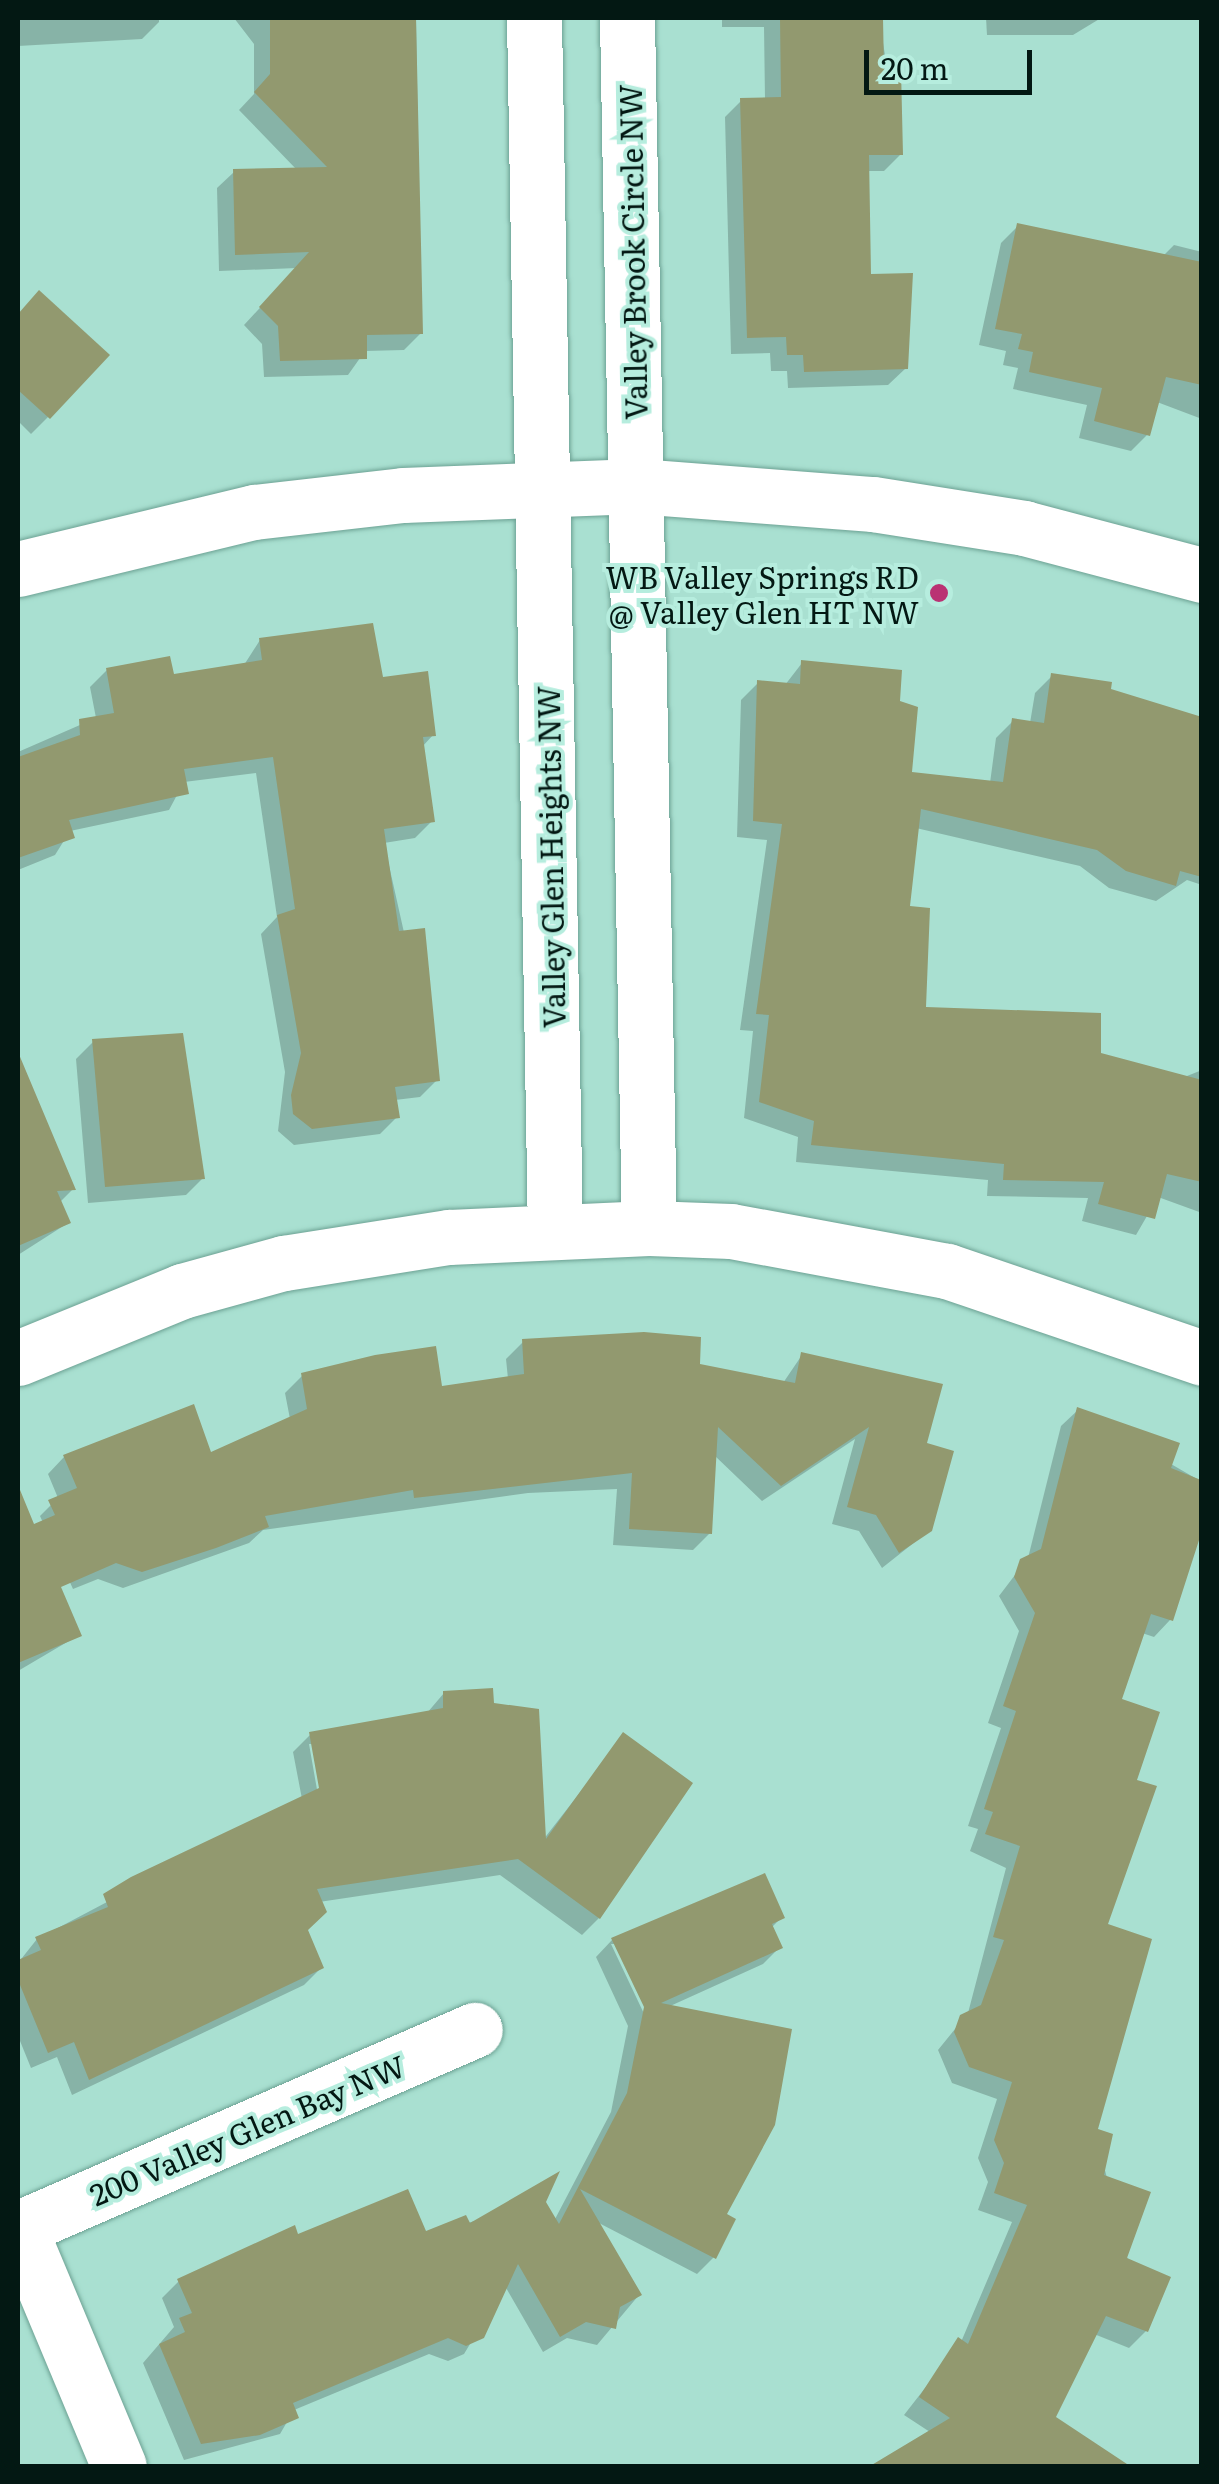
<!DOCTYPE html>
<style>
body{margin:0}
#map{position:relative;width:1219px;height:2484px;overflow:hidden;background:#a9e0d1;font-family:Literata,serif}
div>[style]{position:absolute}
.shadow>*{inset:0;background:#0003}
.building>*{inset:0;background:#92996f}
.roads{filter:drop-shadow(0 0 2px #6ca193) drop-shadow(0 0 2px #6ca193)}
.minor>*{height:55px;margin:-27.5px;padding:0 27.5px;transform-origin:27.5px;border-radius:27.5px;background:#fff}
.dots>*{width:28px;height:28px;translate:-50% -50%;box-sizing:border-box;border:5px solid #b6edde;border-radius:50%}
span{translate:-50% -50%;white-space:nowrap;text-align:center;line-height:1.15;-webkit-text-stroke:8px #b6edde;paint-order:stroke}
.street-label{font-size:30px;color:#031813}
.poi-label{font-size:30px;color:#031813}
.right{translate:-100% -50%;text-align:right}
.frame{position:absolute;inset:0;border:20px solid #031813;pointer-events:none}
.scale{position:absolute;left:864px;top:50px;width:168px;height:45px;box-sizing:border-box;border:5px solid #031813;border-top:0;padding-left:12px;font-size:30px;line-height:35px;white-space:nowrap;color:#031813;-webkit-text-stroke:8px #b6edde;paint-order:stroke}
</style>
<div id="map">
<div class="shadow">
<div style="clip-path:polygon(18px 18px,159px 18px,159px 22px,142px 39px,18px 46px)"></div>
<div style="clip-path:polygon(234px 18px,416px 18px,421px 333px,404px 350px,365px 351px,348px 375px,264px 377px,262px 344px,244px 325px,297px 268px,219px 271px,217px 188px,234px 172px,297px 170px,239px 110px,254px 94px,254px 44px)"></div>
<div style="clip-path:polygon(722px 18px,879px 18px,901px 154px,884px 171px,867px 171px,869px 277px,906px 368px,888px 385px,788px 388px,787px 371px,771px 371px,770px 353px,731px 354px,725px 117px,742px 100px,765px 100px,764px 27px,722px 27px)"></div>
<div style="clip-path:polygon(986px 18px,1101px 18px,1073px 35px,987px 35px)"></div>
<div style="clip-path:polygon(1018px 226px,1162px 257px,1174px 245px,1202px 252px,1202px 419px,1157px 402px,1148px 434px,1131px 451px,1079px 438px,1087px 405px,1013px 389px,1018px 368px,1003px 365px,1006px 351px,979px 345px,1001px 243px)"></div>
<div style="clip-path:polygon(39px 294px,48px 417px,31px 434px,18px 421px,18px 316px)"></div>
<div style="clip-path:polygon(260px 640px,381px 680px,433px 735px,422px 747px,432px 821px,415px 838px,384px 843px,437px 1080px,420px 1097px,395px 1100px,397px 1117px,380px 1134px,294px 1145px,278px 1131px,285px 1072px,261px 934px,277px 917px,256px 773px,184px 782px,169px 810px,70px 831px,55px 855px,18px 870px,18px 752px,96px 718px,90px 687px,107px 670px,172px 677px,244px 665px)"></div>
<div style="clip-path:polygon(802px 663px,897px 703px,909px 775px,990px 783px,996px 738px,1013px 721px,1030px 723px,1035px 693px,1052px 676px,1108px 691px,1202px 763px,1202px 885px,1187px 880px,1156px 901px,1109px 888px,1080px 866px,916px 828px,908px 908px,923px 1010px,1182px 1078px,1202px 1070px,1202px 1213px,1158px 1197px,1136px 1235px,1082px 1221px,1088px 1198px,987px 1196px,988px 1180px,796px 1162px,798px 1137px,744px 1118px,753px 1031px,740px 1030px,767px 840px,737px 837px,741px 700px,758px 683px,785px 685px)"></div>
<div style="clip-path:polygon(93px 1042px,203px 1178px,186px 1195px,88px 1203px,76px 1059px)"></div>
<div style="clip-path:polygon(20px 1065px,73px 1189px,59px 1203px,68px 1223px,18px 1255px)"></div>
<div style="clip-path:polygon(523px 1342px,783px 1383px,802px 1355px,924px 1445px,930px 1530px,882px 1568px,859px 1531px,832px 1524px,855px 1439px,762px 1501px,714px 1455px,710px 1533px,693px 1550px,613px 1545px,617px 1489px,528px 1493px,263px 1530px,249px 1543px,123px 1588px,98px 1579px,73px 1589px,40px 1516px,58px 1498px,48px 1474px,64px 1457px,209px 1455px,290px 1419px,285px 1393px,302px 1376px,440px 1389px,508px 1379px,506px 1359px)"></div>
<div style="clip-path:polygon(1078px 1410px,1202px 1482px,1202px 1523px,1170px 1620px,1154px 1637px,1142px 1633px,1119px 1700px,1134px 1781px,1104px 1925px,1095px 2131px,1146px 2331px,1129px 2348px,1094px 2334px,1052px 2418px,1090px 2443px,1074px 2466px,874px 2466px,930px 2432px,904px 2415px,961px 2342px,1012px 2222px,978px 2210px,988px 2182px,978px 2158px,997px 2099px,952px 2083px,938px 2050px,968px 2013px,1006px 1868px,970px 1851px,978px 1829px,968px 1826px,1001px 1728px,988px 1723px,1019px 1631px,999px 1596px,1028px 1558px,1061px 1426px)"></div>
<div style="clip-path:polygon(18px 1556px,79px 1635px,18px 1671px)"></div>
<div style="clip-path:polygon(evenodd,444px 1693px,492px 1706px,543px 1840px,624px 1736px,599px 1918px,582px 1935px,500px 1875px,319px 1902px,305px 1930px,321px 1968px,304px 1985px,72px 2095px,57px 2057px,31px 2068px,18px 2036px,18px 1963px,37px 1939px,302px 1799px,293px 1752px,310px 1735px,427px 1713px,444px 1693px,309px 1744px,314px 1744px,323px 1800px,319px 1801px,309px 1744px)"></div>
<div style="clip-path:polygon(evenodd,782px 1917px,771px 1928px,780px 1947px,763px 1964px,668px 2007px,724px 2216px,714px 2257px,697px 2274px,597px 2222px,639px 2295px,597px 2345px,567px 2338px,543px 2352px,505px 2286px,464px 2354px,448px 2361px,429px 2354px,294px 2410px,280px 2434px,184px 2460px,143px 2363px,174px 2327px,162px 2298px,179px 2281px,297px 2237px,424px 2235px,543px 2202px,554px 2221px,611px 2112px,628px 2026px,596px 1957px,612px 1940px,782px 1917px,611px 1944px,617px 1944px,651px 2018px,647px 2020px,611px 1944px)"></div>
</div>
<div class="building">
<div style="clip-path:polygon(270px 18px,416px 18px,423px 334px,367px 335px,367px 359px,280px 361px,278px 326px,259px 307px,309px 252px,235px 255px,233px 169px,327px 167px,254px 92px,270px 74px)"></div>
<div style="clip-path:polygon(780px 18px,883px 18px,884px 70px,901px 69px,903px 155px,869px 155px,871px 274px,913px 273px,908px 369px,804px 372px,803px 355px,787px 355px,786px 337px,747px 338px,740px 98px,781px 97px)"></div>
<div style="clip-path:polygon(1017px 223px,1202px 262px,1202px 385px,1166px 377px,1150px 436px,1094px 421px,1102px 388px,1029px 372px,1033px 352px,1018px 349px,1022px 334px,995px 329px)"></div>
<div style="clip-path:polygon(39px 290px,110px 355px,50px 419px,18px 390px,18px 314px)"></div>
<div style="clip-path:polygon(373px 623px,383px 677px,428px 671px,436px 736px,423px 737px,435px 822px,384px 829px,399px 931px,425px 928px,440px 1081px,395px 1087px,400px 1118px,312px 1129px,293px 1114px,291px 1095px,301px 1053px,277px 915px,295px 909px,273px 757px,184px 769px,189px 794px,69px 820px,75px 838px,18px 858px,18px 757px,80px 735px,79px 719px,114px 713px,106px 668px,170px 656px,174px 674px,262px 660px,259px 638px)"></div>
<div style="clip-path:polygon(801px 660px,902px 670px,900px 701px,918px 707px,912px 772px,1003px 782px,1012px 718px,1044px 723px,1051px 673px,1112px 682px,1111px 689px,1202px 717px,1202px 877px,1180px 871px,1176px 886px,1126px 871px,1097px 850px,921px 809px,910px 906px,930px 908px,926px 1007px,1101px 1013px,1101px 1053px,1202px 1080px,1202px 1182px,1167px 1174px,1155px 1219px,1098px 1204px,1104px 1182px,1003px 1180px,1004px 1164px,811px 1145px,814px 1121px,759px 1102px,769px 1015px,756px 1014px,782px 824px,753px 821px,757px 680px,800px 684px)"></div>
<div style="clip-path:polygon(183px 1033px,205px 1179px,105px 1187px,92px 1039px)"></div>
<div style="clip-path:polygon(18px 1052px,76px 1190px,57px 1191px,71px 1223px,18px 1246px)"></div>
<div style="clip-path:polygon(644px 1332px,701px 1337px,700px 1364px,795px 1383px,801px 1352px,943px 1384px,927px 1443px,954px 1451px,932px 1531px,899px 1553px,876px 1515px,847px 1507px,869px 1427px,781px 1486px,718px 1427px,712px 1534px,629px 1529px,632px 1473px,414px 1498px,413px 1490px,265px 1516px,269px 1527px,216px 1548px,142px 1572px,116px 1563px,61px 1587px,82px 1636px,18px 1663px,18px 1485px,34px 1524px,55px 1515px,48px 1500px,77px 1488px,63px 1455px,194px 1404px,211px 1452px,307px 1409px,301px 1373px,375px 1355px,436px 1346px,442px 1386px,524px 1374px,522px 1339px)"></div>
<div style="clip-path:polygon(1077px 1407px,1180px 1443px,1171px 1468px,1201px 1480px,1201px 1534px,1173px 1621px,1151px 1614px,1122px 1699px,1160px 1712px,1137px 1780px,1157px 1786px,1108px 1924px,1152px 1939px,1098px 2129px,1113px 2134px,1104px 2175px,1151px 2192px,1127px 2258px,1171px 2277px,1148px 2332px,1106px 2316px,1056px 2417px,1130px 2466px,870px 2466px,950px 2418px,919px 2397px,958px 2337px,968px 2344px,1027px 2205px,994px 2193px,1004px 2163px,994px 2140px,1012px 2082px,969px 2067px,954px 2032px,960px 2015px,981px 2005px,1004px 1940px,993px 1937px,1020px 1846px,985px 1834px,993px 1812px,984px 1809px,1016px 1711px,1003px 1706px,1035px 1613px,1014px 1577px,1020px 1559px,1041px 1549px)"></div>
<div style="clip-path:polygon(493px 1688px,494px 1703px,539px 1709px,546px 1839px,623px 1732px,693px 1783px,600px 1919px,518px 1859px,317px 1889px,327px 1912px,308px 1930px,324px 1968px,89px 2080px,74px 2042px,48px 2053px,18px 1980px,18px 1960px,41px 1950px,35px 1937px,108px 1907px,103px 1894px,131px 1877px,319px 1788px,309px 1732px,443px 1708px,443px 1691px)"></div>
<div style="clip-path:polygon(765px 1873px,785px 1918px,772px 1924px,783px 1948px,661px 2003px,792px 2029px,775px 2125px,727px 2214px,736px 2219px,716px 2259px,580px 2189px,642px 2295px,620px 2307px,616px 2329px,586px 2322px,560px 2337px,518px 2264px,484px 2338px,466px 2346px,448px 2338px,293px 2403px,299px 2418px,260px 2435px,201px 2444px,159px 2344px,185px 2332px,179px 2318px,192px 2313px,177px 2279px,295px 2225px,298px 2234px,408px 2189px,426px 2231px,466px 2215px,470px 2223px,560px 2171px,546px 2202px,559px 2224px,627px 2093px,644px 2007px,611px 1938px)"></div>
</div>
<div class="roads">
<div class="minor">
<div style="left:534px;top:18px;width:1210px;rotate:89.01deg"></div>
<div style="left:627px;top:18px;width:1210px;rotate:88.96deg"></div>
<div style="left:18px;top:569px;width:243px;rotate:-13.6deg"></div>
<div style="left:254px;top:512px;width:150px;rotate:-6.5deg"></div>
<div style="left:403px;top:495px;width:234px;rotate:-2.2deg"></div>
<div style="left:637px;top:486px;width:237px;rotate:4.4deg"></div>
<div style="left:873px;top:504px;width:153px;rotate:9deg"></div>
<div style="left:1024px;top:528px;width:184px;rotate:14.8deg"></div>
<div style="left:18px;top:1358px;width:177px;rotate:-22.2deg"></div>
<div style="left:182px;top:1291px;width:106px;rotate:-15.4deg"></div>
<div style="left:284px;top:1263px;width:167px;rotate:-9deg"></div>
<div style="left:449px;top:1237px;width:200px;rotate:-2.6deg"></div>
<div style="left:649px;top:1228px;width:82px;rotate:2.1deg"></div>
<div style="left:731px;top:1231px;width:220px;rotate:10.5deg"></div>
<div style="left:947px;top:1271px;width:269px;rotate:18.8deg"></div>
<div style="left:18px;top:2225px;width:261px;rotate:67.3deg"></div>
<div style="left:19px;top:2228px;width:497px;rotate:-23.5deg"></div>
</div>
</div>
<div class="dots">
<div style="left:939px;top:593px;background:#ba3273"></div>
</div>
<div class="street-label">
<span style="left:632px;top:252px;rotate:-91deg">Valley Brook Circle NW</span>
<span style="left:550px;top:857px;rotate:-91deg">Valley Glen Heights NW</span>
<span style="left:247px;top:2129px;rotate:-23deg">200 Valley Glen Bay NW</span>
</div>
<div class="poi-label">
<span class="right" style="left:919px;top:593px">WB Valley Springs RD<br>@ Valley Glen HT NW</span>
</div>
<div class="frame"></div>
<div class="scale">20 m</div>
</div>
